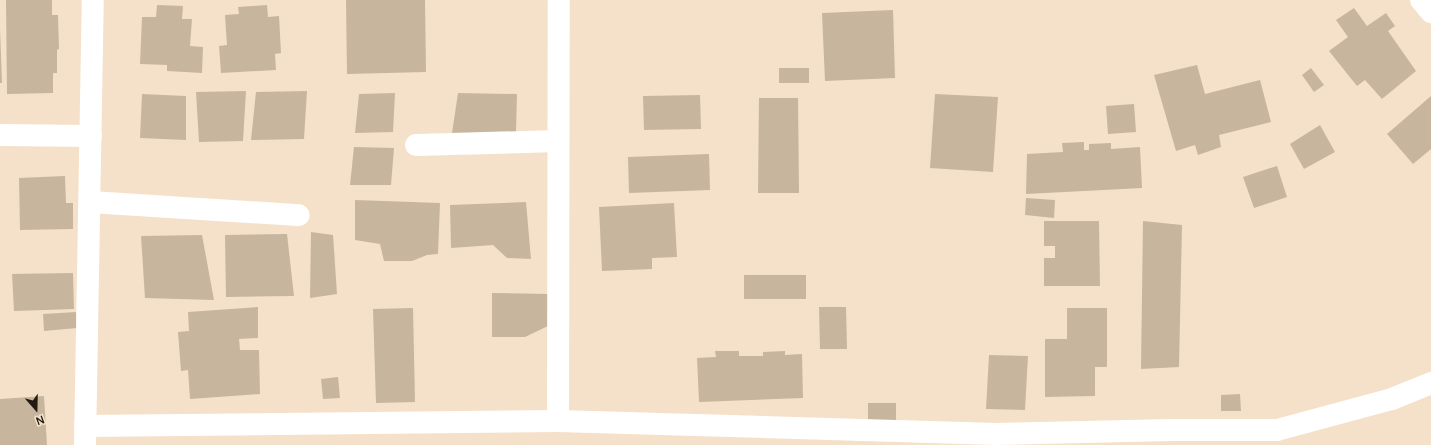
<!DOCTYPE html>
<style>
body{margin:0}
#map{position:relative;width:1431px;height:445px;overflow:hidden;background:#f5e1c9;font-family:Manrope,sans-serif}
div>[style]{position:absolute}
.building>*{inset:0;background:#c8b59e}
.minor>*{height:22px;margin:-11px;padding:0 11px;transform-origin:11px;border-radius:11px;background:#fff}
span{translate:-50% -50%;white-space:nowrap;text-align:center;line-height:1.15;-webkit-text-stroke:3.5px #f5e1c9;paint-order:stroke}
.north{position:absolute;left:16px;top:389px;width:40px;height:40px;-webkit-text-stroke:3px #f5e1c9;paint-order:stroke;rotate:160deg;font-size:11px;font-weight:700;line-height:16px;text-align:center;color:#221b12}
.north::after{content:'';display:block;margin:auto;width:14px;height:18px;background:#221b12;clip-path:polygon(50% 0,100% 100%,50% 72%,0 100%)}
</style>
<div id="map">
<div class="building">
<div style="clip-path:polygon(6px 0,52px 0,52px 15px,58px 15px,59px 49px,57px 50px,57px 73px,53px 73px,53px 93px,7px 94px)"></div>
<div style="clip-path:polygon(346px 0,425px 0,426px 72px,347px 74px)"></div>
<div style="clip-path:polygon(157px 5px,183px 6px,182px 19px,192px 19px,190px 46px,203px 47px,202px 73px,167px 71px,167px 65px,140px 64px,142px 17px,156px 17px)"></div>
<div style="clip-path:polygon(267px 5px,268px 17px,279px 16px,281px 53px,275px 54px,276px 70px,221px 73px,219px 46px,227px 45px,225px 15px,239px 14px,238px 7px)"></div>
<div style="clip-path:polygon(1354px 8px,1367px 26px,1386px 13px,1395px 26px,1388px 31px,1416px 71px,1382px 99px,1365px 80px,1357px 86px,1329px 51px,1348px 37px,1336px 20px)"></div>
<div style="clip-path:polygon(893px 10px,895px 78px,825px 81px,822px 13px)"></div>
<div style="clip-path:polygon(0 28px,2px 83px,0 83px)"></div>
<div style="clip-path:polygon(1197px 65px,1205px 94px,1260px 80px,1271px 122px,1219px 135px,1221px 147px,1198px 155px,1195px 145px,1176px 151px,1154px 75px)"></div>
<div style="clip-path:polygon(779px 68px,809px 68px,809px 83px,779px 83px)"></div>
<div style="clip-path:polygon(1311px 68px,1324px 85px,1314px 92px,1302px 75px)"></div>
<div style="clip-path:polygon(246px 91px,243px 141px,199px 142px,196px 92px)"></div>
<div style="clip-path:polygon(307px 91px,304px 139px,251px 140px,256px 92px)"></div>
<div style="clip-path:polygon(395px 93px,393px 132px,355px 133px,359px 94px)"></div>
<div style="clip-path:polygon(458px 93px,517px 94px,516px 133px,452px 133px)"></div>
<div style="clip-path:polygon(142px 94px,186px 96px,186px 140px,140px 138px)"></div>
<div style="clip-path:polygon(935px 94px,998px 97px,993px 172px,930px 168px)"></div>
<div style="clip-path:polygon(700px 95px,701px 129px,644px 130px,643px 96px)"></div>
<div style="clip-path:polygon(1431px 96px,1431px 149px,1413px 164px,1387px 134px)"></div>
<div style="clip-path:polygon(759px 98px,798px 98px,799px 193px,758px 193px)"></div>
<div style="clip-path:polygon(1134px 104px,1136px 132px,1108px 134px,1106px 106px)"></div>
<div style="clip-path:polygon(1320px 125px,1335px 152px,1304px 169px,1290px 144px)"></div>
<div style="clip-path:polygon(1084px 142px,1084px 150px,1089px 150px,1089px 144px,1111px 143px,1111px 149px,1140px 147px,1142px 188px,1026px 194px,1027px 154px,1063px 152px,1062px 143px)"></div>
<div style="clip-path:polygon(354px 147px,394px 148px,391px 185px,350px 185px)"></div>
<div style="clip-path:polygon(709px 154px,710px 190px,629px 193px,628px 157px)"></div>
<div style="clip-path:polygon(1277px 166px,1287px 197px,1254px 208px,1243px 177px)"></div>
<div style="clip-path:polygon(65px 176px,66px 203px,73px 203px,73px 229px,20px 230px,19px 178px)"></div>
<div style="clip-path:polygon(1026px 198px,1055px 200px,1054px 218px,1025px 215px)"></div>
<div style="clip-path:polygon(355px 200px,440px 203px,438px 254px,427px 255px,412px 261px,384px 261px,380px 244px,355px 240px)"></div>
<div style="clip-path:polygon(526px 202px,531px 259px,507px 258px,493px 245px,451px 248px,450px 205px)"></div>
<div style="clip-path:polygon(674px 203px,677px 257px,652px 258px,652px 269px,602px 271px,599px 207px)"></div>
<div style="clip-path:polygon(1044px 221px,1099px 221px,1100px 286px,1044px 286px,1044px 258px,1055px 258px,1055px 246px,1044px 246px)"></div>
<div style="clip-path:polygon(1143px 221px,1182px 225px,1179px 367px,1141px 369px)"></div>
<div style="clip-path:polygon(311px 232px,333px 235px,337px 294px,310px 298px)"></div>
<div style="clip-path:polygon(287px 234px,294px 296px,226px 297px,225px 235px)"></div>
<div style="clip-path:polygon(202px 235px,214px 300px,145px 298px,141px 236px)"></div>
<div style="clip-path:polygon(73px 273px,74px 309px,14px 311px,12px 274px)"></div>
<div style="clip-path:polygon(744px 275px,806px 275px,806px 299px,744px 299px)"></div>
<div style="clip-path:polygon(492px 293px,549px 294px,548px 326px,525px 337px,492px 337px)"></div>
<div style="clip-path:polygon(258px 307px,258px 338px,239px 339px,240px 350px,259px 350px,260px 394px,190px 399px,188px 370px,181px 371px,178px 332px,189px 331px,188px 312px)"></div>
<div style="clip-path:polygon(819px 307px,846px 307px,847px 349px,820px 349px)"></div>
<div style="clip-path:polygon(413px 308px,415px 402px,376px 403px,373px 309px)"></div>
<div style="clip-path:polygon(1067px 308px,1107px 308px,1107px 367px,1095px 367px,1095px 396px,1045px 397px,1045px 339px,1067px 339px)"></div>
<div style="clip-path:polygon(76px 312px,77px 328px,44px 331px,43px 314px)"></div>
<div style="clip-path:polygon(715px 351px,739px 351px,739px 356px,763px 356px,763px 352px,785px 351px,785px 355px,802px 354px,803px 398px,699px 402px,697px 358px,716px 357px)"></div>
<div style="clip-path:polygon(989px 355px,1028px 356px,1025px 410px,986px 409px)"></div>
<div style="clip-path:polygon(338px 377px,340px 398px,323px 399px,321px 379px)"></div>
<div style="clip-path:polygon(1240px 394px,1241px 411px,1221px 411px,1221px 395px)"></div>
<div style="clip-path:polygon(44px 396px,47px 445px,0 445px,0 399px)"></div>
<div style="clip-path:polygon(868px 403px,896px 403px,896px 421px,868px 421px)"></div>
</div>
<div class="minor">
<div style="left:1421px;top:0;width:16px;rotate:50deg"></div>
<div style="left:0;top:135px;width:91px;rotate:0.6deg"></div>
<div style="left:416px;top:145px;width:142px;rotate:-1.6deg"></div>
<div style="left:90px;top:202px;width:209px;rotate:3.6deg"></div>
<div style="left:558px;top:421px;width:421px;rotate:-89.9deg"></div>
<div style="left:85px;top:426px;width:473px;rotate:-0.6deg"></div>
<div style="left:558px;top:421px;width:439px;rotate:1.7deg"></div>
<div style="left:997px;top:434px;width:175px;rotate:-1.3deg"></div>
<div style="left:1172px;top:430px;width:105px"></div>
<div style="left:1277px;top:430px;width:119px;rotate:-15.1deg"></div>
<div style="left:1392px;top:399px;width:42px;rotate:-22.3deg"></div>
<div style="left:85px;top:445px;width:445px;rotate:-89deg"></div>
</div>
<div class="north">N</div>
</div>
